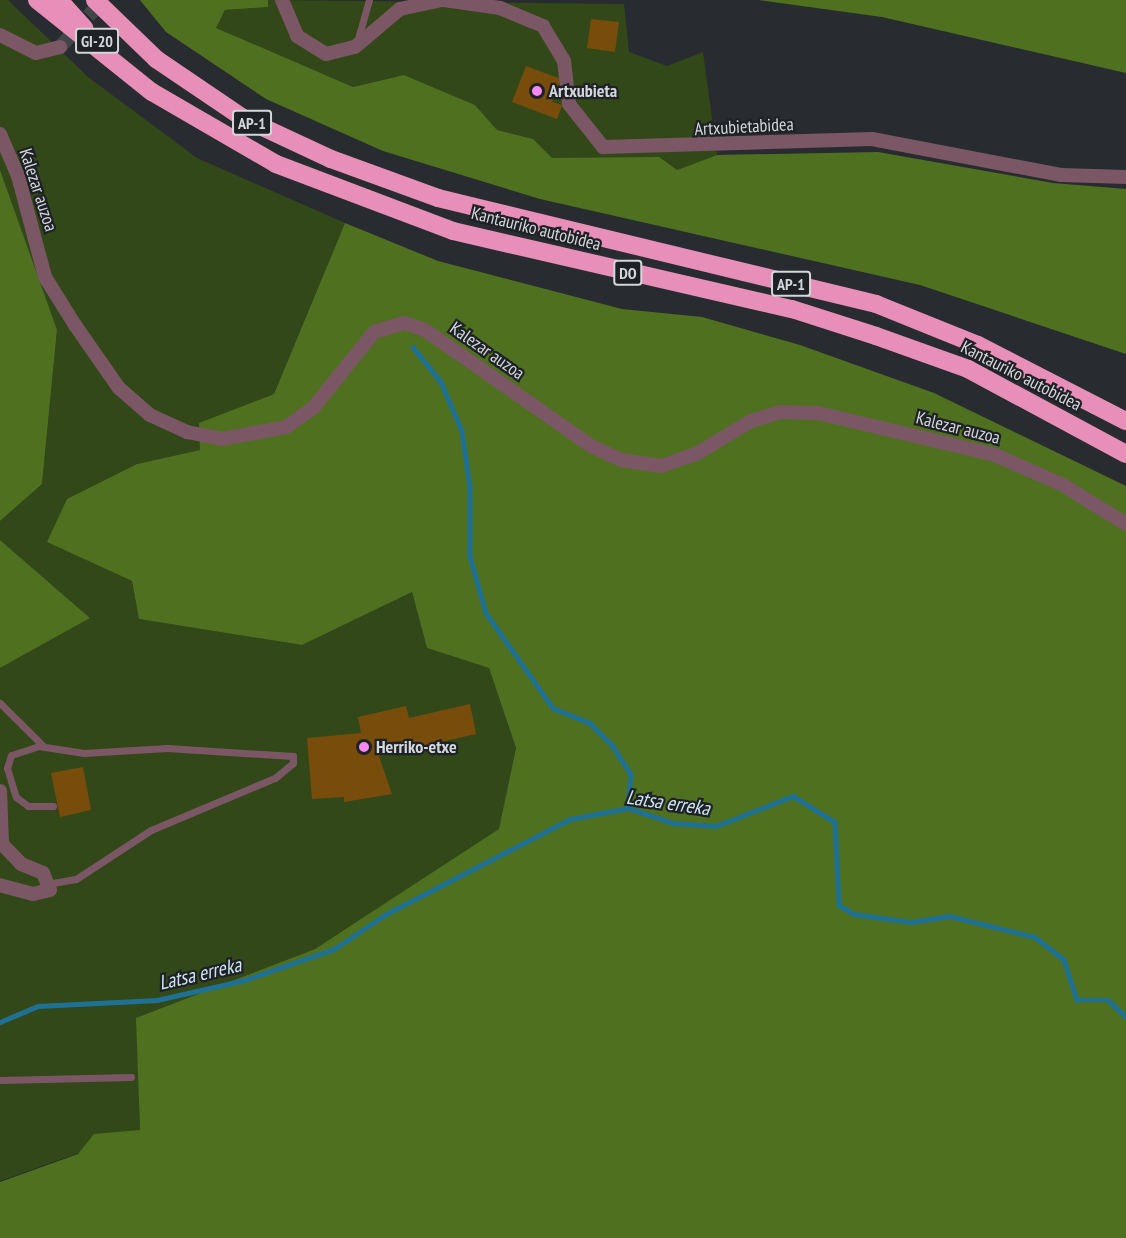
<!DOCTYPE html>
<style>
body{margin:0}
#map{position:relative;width:1126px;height:1238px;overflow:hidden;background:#282c30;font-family:"PT Sans Narrow",sans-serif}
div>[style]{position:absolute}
.green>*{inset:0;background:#334818}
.forest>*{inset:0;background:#4f711f}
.stream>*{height:4.5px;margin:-2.25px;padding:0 2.25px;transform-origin:2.25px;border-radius:2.25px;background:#1e7194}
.building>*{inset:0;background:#784d0c}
.minor-tunnel>*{height:14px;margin-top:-7px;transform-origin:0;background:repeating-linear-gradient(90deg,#42464a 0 14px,transparent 0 21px)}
.service>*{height:7px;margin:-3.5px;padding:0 3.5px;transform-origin:3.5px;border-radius:3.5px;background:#7b5766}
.minor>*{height:14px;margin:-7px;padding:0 7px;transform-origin:7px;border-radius:7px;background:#7b5766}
.motorway>*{height:18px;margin:-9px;padding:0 9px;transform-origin:9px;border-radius:9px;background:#e78fb8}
.dots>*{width:16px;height:16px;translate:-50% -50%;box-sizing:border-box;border:3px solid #1e2226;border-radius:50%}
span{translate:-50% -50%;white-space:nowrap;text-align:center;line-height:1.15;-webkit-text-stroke:4.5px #1e2226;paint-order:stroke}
.shield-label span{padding:2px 4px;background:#1e2226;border:2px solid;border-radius:4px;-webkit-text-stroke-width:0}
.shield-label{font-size:16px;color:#d4d7da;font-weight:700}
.poi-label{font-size:18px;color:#d4d7da;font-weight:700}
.left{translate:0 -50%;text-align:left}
.street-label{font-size:18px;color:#d4d7da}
.water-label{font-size:20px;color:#cee5f1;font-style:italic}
</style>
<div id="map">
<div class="green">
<div style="clip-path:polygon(0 0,8px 0,88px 77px,197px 158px,345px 223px,274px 394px,200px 423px,200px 450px,137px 464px,47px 542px,132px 581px,139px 619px,302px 645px,412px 592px,427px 648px,489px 668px,516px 748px,499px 830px,315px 949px,137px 1018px,140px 1131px,0 1181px,0 668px,90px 618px,0 540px,0 521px,42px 484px,57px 331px,0 170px)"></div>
<div style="clip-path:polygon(268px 0,624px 4px,629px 52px,667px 66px,703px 52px,717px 155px,677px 170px,551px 158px,533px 139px,497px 130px,475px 105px,404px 75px,353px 87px,215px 28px,225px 10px,267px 7px)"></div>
</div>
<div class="forest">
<div style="clip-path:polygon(140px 0,268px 0,268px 7px,225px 10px,216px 28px,353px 87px,404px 75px,475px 105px,497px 130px,533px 139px,552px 158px,659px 157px,677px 170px,717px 155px,878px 152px,1053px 183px,1126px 189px,1126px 354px,920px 285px,540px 199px,383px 151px,266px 99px,166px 32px)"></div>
<div style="clip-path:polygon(759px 0,1126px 0,1126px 73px,882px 17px)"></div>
<div style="clip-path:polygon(0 170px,57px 330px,42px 484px,0 521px)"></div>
<div style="clip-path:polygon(345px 223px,438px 261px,622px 309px,702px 317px,800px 345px,934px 393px,1126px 486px,1126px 1238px,0 1238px,0 1182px,78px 1154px,94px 1134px,140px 1130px,136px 1018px,315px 949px,499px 829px,516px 748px,489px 668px,427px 648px,412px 592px,302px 645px,139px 619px,132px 581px,47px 542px,67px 499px,137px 464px,200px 450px,199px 423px,274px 394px)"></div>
<div style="clip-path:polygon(0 540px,90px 618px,0 668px)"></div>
</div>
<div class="stream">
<div style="left:413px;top:347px;width:45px;rotate:51.3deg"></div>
<div style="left:441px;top:382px;width:53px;rotate:66.8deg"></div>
<div style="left:462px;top:431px;width:57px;rotate:81.9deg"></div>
<div style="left:470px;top:487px;width:69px;rotate:90deg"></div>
<div style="left:470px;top:556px;width:59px;rotate:74.3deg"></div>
<div style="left:486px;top:613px;width:116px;rotate:54.8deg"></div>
<div style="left:553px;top:708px;width:40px;rotate:22deg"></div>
<div style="left:590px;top:723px;width:31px;rotate:45deg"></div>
<div style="left:612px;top:745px;width:35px;rotate:57deg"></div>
<div style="left:631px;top:774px;width:34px;rotate:95deg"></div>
<div style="left:0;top:1022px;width:41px;rotate:-22.8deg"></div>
<div style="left:38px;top:1006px;width:119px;rotate:-2.9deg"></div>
<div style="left:157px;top:1000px;width:90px;rotate:-12.8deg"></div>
<div style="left:245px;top:980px;width:94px;rotate:-19.2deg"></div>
<div style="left:334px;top:949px;width:63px;rotate:-33.9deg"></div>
<div style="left:386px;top:914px;width:207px;rotate:-27.3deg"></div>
<div style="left:570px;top:819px;width:59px;rotate:-10.7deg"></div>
<div style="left:628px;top:808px;width:47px;rotate:18.4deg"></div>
<div style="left:673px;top:823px;width:43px;rotate:4deg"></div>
<div style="left:716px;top:826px;width:83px;rotate:-21.3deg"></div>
<div style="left:793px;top:796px;width:49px;rotate:31.8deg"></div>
<div style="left:835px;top:822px;width:83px;rotate:87.2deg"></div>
<div style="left:839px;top:905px;width:17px;rotate:31deg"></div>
<div style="left:854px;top:914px;width:58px;rotate:8deg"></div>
<div style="left:911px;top:922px;width:39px;rotate:-9deg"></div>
<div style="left:950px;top:916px;width:88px;rotate:13.9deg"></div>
<div style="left:1035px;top:937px;width:37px;rotate:38deg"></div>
<div style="left:1064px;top:960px;width:42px;rotate:72deg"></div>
<div style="left:1077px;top:1000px;width:31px"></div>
<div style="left:1108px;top:1000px;width:25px;rotate:43deg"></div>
</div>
<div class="building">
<div style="clip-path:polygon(591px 19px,619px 22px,615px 52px,587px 48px)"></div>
<div style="clip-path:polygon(526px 66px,561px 79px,552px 102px,562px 105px,557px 119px,512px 102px)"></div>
<div style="clip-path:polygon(470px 704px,476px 734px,379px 756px,392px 794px,344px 802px,344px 797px,312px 799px,307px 738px,361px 733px,358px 717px,406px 706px,409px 718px)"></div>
<div style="clip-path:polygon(83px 767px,91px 810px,60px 817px,51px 773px)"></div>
</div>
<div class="minor-tunnel">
<div style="left:60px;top:47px;width:64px;rotate:-47.5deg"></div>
</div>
<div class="service">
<div style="left:357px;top:42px;width:44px;rotate:-74.1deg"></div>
<div style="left:0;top:703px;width:62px;rotate:45deg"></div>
<div style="left:47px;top:884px;width:29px;rotate:-10deg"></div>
<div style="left:76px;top:879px;width:90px;rotate:-33.2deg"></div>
<div style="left:151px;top:830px;width:134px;rotate:-22.8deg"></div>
<div style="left:275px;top:778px;width:23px;rotate:-40deg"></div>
<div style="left:293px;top:763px;width:7px;rotate:-90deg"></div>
<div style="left:293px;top:756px;width:126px;rotate:-176.4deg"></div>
<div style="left:167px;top:748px;width:83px;rotate:176.6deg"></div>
<div style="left:84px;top:753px;width:46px;rotate:-171.2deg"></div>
<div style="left:39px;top:746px;width:29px;rotate:162deg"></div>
<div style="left:11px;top:755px;width:14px;rotate:107deg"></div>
<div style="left:7px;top:768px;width:30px;rotate:73deg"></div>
<div style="left:16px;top:797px;width:15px;rotate:37deg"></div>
<div style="left:28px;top:806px;width:25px"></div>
<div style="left:0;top:1080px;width:131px;rotate:-1.3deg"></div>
</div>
<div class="minor">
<div style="left:282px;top:0;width:39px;rotate:67deg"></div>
<div style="left:297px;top:36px;width:34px;rotate:32deg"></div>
<div style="left:326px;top:54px;width:30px;rotate:-14deg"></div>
<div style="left:355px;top:47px;width:59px;rotate:-40.2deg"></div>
<div style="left:400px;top:9px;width:43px;rotate:-12.1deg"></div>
<div style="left:444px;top:0;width:57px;rotate:8.1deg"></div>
<div style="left:500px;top:8px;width:47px;rotate:22.7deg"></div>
<div style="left:543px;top:26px;width:41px;rotate:59deg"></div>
<div style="left:564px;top:61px;width:43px;rotate:83.4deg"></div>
<div style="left:569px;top:104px;width:55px;rotate:51.7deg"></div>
<div style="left:603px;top:147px;width:269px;rotate:-1.7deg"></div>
<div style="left:872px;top:139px;width:192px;rotate:10.8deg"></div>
<div style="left:1061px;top:175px;width:65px;rotate:1.8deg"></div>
<div style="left:0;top:35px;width:40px;rotate:26.6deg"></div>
<div style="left:36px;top:53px;width:25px;rotate:-14deg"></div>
<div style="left:0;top:134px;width:46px;rotate:66.8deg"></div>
<div style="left:18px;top:176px;width:105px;rotate:75deg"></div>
<div style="left:45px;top:277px;width:57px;rotate:58deg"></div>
<div style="left:75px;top:325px;width:77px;rotate:55.1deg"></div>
<div style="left:119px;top:388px;width:41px;rotate:41.1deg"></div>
<div style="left:150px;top:415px;width:41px;rotate:24.7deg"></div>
<div style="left:187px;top:432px;width:36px;rotate:11deg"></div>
<div style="left:222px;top:439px;width:65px;rotate:-10.6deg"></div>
<div style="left:286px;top:427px;width:33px;rotate:-35deg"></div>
<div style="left:313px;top:408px;width:97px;rotate:-51.2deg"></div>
<div style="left:374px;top:332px;width:31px;rotate:-17deg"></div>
<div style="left:404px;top:323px;width:22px;rotate:18deg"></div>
<div style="left:425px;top:330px;width:203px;rotate:34.9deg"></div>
<div style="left:591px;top:446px;width:33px;rotate:25deg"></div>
<div style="left:621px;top:460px;width:40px;rotate:8.5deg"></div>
<div style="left:661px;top:466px;width:37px;rotate:-19deg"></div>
<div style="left:696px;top:454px;width:64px;rotate:-31deg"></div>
<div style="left:751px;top:421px;width:31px;rotate:-17deg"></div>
<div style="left:781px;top:412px;width:37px;rotate:2deg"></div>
<div style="left:818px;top:413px;width:182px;rotate:13.3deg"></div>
<div style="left:995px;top:455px;width:74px;rotate:23.8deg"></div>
<div style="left:1063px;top:485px;width:74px;rotate:31.8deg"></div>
<div style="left:0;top:791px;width:53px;rotate:87.8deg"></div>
<div style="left:2px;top:844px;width:28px;rotate:46deg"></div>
<div style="left:21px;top:864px;width:24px;rotate:22deg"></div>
<div style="left:43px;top:873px;width:18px;rotate:68deg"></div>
<div style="left:50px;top:890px;width:17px;rotate:167deg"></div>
<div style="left:33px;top:894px;width:34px;rotate:-165deg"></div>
</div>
<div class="motorway">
<div style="left:37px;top:0;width:147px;rotate:38.7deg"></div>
<div style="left:152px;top:92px;width:143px;rotate:30.1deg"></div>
<div style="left:276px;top:164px;width:189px;rotate:20.7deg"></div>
<div style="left:453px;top:231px;width:348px;rotate:13deg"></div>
<div style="left:792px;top:309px;width:88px;rotate:17.8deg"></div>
<div style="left:876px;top:336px;width:98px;rotate:19.7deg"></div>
<div style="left:968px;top:369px;width:179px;rotate:28.3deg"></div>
<div style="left:59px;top:0;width:38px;rotate:48deg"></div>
<div style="left:95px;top:0;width:85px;rotate:44deg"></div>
<div style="left:156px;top:59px;width:105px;rotate:34.1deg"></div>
<div style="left:243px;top:118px;width:97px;rotate:25deg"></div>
<div style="left:331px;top:159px;width:114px;rotate:20deg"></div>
<div style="left:438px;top:198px;width:451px;rotate:13.6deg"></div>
<div style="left:876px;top:304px;width:110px;rotate:21.9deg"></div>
<div style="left:978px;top:345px;width:166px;rotate:27.2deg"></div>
</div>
<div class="dots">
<div style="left:537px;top:91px;background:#f589ef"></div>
<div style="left:364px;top:747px;background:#f589ef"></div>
</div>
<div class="shield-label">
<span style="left:97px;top:41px">GI-20</span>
<span style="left:252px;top:123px">AP-1</span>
<span style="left:628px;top:273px">DO</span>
<span style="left:791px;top:284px">AP-1</span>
</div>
<div class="poi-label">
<span class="left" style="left:549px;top:91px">Artxubieta</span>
<span class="left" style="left:376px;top:747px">Herriko-etxe</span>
</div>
<div class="street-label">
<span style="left:744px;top:127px;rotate:-3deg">Artxubietabidea</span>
<span style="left:38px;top:190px;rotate:72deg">Kalezar auzoa</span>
<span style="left:536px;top:229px;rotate:14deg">Kantauriko autobidea</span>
<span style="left:487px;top:351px;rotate:35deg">Kalezar auzoa</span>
<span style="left:1021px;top:376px;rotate:27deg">Kantauriko autobidea</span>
<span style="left:958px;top:428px;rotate:14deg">Kalezar auzoa</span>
</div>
<div class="water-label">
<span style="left:668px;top:803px;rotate:8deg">Latsa erreka</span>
<span style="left:200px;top:974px;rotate:-13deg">Latsa erreka</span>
</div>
</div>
